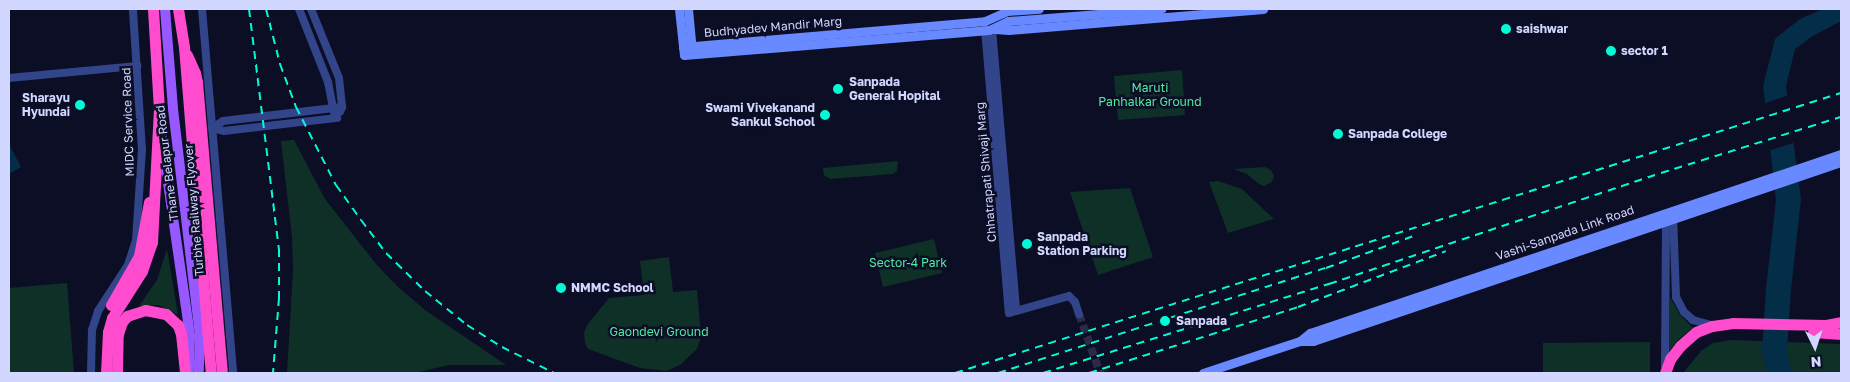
<!DOCTYPE html>
<style>
body{margin:0}
#map{position:relative;width:1850px;height:382px;overflow:hidden;background:#0c0e26;font-family:"Golos Text",sans-serif}
div>[style]{position:absolute}
.green>*{inset:0;background:#0f3027}
.water>*{inset:0;background:#042d47}
.pier>*{inset:0;background:#0c0e26}
.tertiary-tunnel>*{height:8px;margin-top:-4px;transform-origin:0;background:repeating-linear-gradient(90deg,#2a2c47 0 8px,transparent 0 12px)}
.tertiary>*{height:8px;margin:-4px;padding:0 4px;transform-origin:4px;border-radius:4px;background:#32448a}
.secondary>*{height:9px;margin:-4.5px;padding:0 4.5px;transform-origin:4.5px;border-radius:4.5px;background:#6889ff}
.primary>*{height:10px;margin:-5px;padding:0 5px;transform-origin:5px;border-radius:5px;background:#9858ff}
.motorway>*{height:11px;margin:-5.5px;padding:0 5.5px;transform-origin:5.5px;border-radius:5.5px;background:#ff4cce}
.rail>*{height:2px;margin-top:-1px;transform-origin:0;background:repeating-linear-gradient(90deg,#00fcd7 0 8px,transparent 0 14px)}
.dots>*{width:14px;height:14px;translate:-50% -50%;box-sizing:border-box;border:2px solid #0c0e26;border-radius:50%}
span{translate:-50% -50%;white-space:nowrap;text-align:center;line-height:1.15;-webkit-text-stroke:5px #0c0e26;paint-order:stroke}
.street-label{font-size:12px;color:#d1d7ff}
.poi-label{font-size:12px;color:#d1d7ff;font-weight:700}
.left{translate:0 -50%;text-align:left}
.right{translate:-100% -50%;text-align:right}
.park-label{font-size:12px;color:#50ec9f}
.frame{position:absolute;inset:0;border:10px solid #d1d7ff;pointer-events:none}
.north{position:absolute;left:1790px;top:322px;width:50px;height:50px;-webkit-text-stroke:4px #0c0e26;paint-order:stroke;rotate:176deg;font-size:14px;font-weight:700;line-height:20px;text-align:center;color:#d1d7ff}
.north::after{content:'';display:block;margin:auto;width:18px;height:22px;background:#d1d7ff;clip-path:polygon(50% 0,100% 100%,50% 72%,0 100%)}
</style>
<div id="map">
<div class="green">
<div style="clip-path:polygon(1182px 70px,1185px 115px,1118px 120px,1114px 76px)"></div>
<div style="clip-path:polygon(294px 140px,325px 199px,376px 264px,397px 286px,425px 310px,506px 365px,449px 365px,414px 373px,287px 373px,293px 271px,292px 237px,281px 141px)"></div>
<div style="clip-path:polygon(898px 161px,897px 171px,893px 174px,830px 179px,824px 175px,823px 168px)"></div>
<div style="clip-path:polygon(1265px 167px,1271px 170px,1274px 176px,1272px 182px,1264px 186px,1259px 184px,1247px 174px,1234px 169px)"></div>
<div style="clip-path:polygon(1218px 181px,1242px 189px,1274px 219px,1228px 233px,1209px 182px)"></div>
<div style="clip-path:polygon(1130px 188px,1153px 257px,1098px 275px,1070px 192px)"></div>
<div style="clip-path:polygon(934px 239px,942px 273px,883px 287px,875px 253px)"></div>
<div style="clip-path:polygon(167px 249px,178px 315px,159px 305px,139px 306px,157px 280px)"></div>
<div style="clip-path:polygon(669px 257px,673px 292px,697px 290px,701px 337px,697px 349px,680px 365px,666px 371px,640px 368px,588px 349px,585px 344px,584px 333px,587px 325px,609px 298px,644px 295px,640px 261px)"></div>
<div style="clip-path:polygon(67px 283px,74px 373px,9px 373px,9px 288px)"></div>
<div style="clip-path:polygon(1670px 297px,1680px 315px,1693px 328px,1679px 339px,1669px 351px)"></div>
<div style="clip-path:polygon(1731px 340px,1841px 344px,1841px 373px,1683px 373px,1701px 351px,1713px 343px)"></div>
<div style="clip-path:polygon(1650px 342px,1650px 373px,1543px 373px,1543px 343px)"></div>
</div>
<div class="water">
<div style="clip-path:polygon(1823px 9px,1841px 9px,1841px 21px,1811px 37px,1795px 49px,1786px 86px,1801px 199px,1791px 290px,1787px 352px,1792px 373px,1767px 373px,1762px 352px,1766px 288px,1776px 200px,1763px 86px,1775px 39px,1800px 19px)"></div>
<div style="clip-path:polygon(9px 144px,21px 167px,9px 174px)"></div>
</div>
<div class="pier">
<div style="clip-path:polygon(1789px 95px,1796px 142px,1768px 151px,1763px 104px)"></div>
</div>
<div class="tertiary-tunnel">
<div style="left:1079px;top:314px;width:63px;rotate:70.4deg"></div>
</div>
<div class="tertiary">
<div style="left:202px;top:9px;width:365px;rotate:85.1deg"></div>
<div style="left:299px;top:9px;width:79px;rotate:68.3deg"></div>
<div style="left:328px;top:82px;width:31px;rotate:79deg"></div>
<div style="left:311px;top:9px;width:74px;rotate:67.9deg"></div>
<div style="left:339px;top:78px;width:29px;rotate:84deg"></div>
<div style="left:342px;top:107px;width:5px;rotate:112deg"></div>
<div style="left:985px;top:29px;width:285px;rotate:85.2deg"></div>
<div style="left:1009px;top:313px;width:62px;rotate:-15.8deg"></div>
<div style="left:1069px;top:296px;width:8px;rotate:45deg"></div>
<div style="left:1075px;top:302px;width:13px;rotate:72deg"></div>
<div style="left:992px;top:29px;width:283px;rotate:85.1deg"></div>
<div style="left:9px;top:78px;width:129px;rotate:-5.4deg"></div>
<div style="left:212px;top:128px;width:13px;rotate:-32deg"></div>
<div style="left:223px;top:121px;width:120px;rotate:-6.7deg"></div>
<div style="left:212px;top:128px;width:12px;rotate:14deg"></div>
<div style="left:224px;top:131px;width:114px;rotate:-6.6deg"></div>
<div style="left:1673px;top:214px;width:83px;rotate:87.9deg"></div>
<div style="left:1676px;top:297px;width:17px;rotate:62deg"></div>
<div style="left:1684px;top:312px;width:12px;rotate:42deg"></div>
<div style="left:1693px;top:320px;width:18px;rotate:16deg"></div>
<div style="left:1665px;top:366px;width:151px;rotate:-89.6deg"></div>
<div style="left:91px;top:373px;width:43px;rotate:-88.7deg"></div>
<div style="left:92px;top:330px;width:20px;rotate:-72deg"></div>
<div style="left:98px;top:311px;width:55px;rotate:-56.9deg"></div>
<div style="left:128px;top:265px;width:26px;rotate:-72deg"></div>
<div style="left:136px;top:240px;width:90px;rotate:-86.2deg"></div>
<div style="left:142px;top:150px;width:141px;rotate:-93.7deg"></div>
</div>
<div class="secondary">
<div style="left:679px;top:9px;width:46px;rotate:83.8deg"></div>
<div style="left:684px;top:55px;width:306px;rotate:-4.7deg"></div>
<div style="left:989px;top:30px;width:21px;rotate:-25deg"></div>
<div style="left:1008px;top:21px;width:154px;rotate:-4.5deg"></div>
<div style="left:688px;top:9px;width:42px;rotate:84.6deg"></div>
<div style="left:995px;top:29px;width:14px;rotate:4deg"></div>
<div style="left:1009px;top:30px;width:255px;rotate:-4.7deg"></div>
<div style="left:683px;top:47px;width:303px;rotate:-4.9deg"></div>
<div style="left:985px;top:21px;width:24px;rotate:-24deg"></div>
<div style="left:1007px;top:11px;width:32px;rotate:-4deg"></div>
<div style="left:1300px;top:341px;width:13px;rotate:-39deg"></div>
<div style="left:1310px;top:333px;width:560px;rotate:-18.63deg"></div>
<div style="left:1203px;top:373px;width:102px;rotate:-18.3deg"></div>
<div style="left:1300px;top:341px;width:13px"></div>
<div style="left:1313px;top:341px;width:558px;rotate:-18.73deg"></div>
</div>
<div class="primary">
<div style="left:165px;top:9px;width:100px;rotate:85.4deg"></div>
<div style="left:173px;top:109px;width:228px;rotate:83.2deg"></div>
<div style="left:200px;top:335px;width:38px;rotate:92deg"></div>
<div style="left:161px;top:134px;width:204px;rotate:81.8deg"></div>
<div style="left:190px;top:336px;width:36px;rotate:92deg"></div>
</div>
<div class="motorway">
<div style="left:178px;top:9px;width:38px;rotate:81deg"></div>
<div style="left:184px;top:47px;width:327px;rotate:85.3deg"></div>
<div style="left:187px;top:55px;width:20px;rotate:66deg"></div>
<div style="left:195px;top:73px;width:9px;rotate:77deg"></div>
<div style="left:197px;top:82px;width:292px;rotate:85.1deg"></div>
<div style="left:111px;top:305px;width:56px;rotate:-60.3deg"></div>
<div style="left:139px;top:256px;width:55px;rotate:-79.5deg"></div>
<div style="left:1813px;top:332px;width:28px;rotate:4deg"></div>
<div style="left:106px;top:373px;width:41px;rotate:-87.2deg"></div>
<div style="left:108px;top:332px;width:15px;rotate:-74deg"></div>
<div style="left:112px;top:318px;width:56px;rotate:-57.4deg"></div>
<div style="left:142px;top:271px;width:31px;rotate:-71deg"></div>
<div style="left:152px;top:242px;width:132px;rotate:-87deg"></div>
<div style="left:159px;top:110px;width:101px;rotate:-93.4deg"></div>
<div style="left:117px;top:373px;width:39px;rotate:-89deg"></div>
<div style="left:118px;top:334px;width:13px;rotate:-72deg"></div>
<div style="left:122px;top:322px;width:8px;rotate:-50deg"></div>
<div style="left:127px;top:316px;width:19px;rotate:-18deg"></div>
<div style="left:145px;top:310px;width:21px;rotate:11deg"></div>
<div style="left:166px;top:314px;width:16px;rotate:43deg"></div>
<div style="left:178px;top:325px;width:9px;rotate:72deg"></div>
<div style="left:181px;top:334px;width:39px;rotate:84deg"></div>
<div style="left:1665px;top:373px;width:15px;rotate:-70deg"></div>
<div style="left:1670px;top:359px;width:16px;rotate:-52deg"></div>
<div style="left:1680px;top:346px;width:21px;rotate:-41deg"></div>
<div style="left:1696px;top:332px;width:17px;rotate:-21deg"></div>
<div style="left:1712px;top:326px;width:21px;rotate:-8deg"></div>
<div style="left:1733px;top:323px;width:93px;rotate:1.2deg"></div>
<div style="left:1826px;top:325px;width:15px;rotate:-11deg"></div>
</div>
<div class="rail">
<div style="left:249px;top:9px;width:242px;rotate:82.9deg"></div>
<div style="left:279px;top:249px;width:49px;rotate:90deg"></div>
<div style="left:279px;top:298px;width:75px;rotate:94.6deg"></div>
<div style="left:266px;top:9px;width:57px;rotate:75.7deg"></div>
<div style="left:280px;top:64px;width:46px;rotate:69.6deg"></div>
<div style="left:296px;top:107px;width:88px;rotate:62.9deg"></div>
<div style="left:336px;top:185px;width:43px;rotate:54.5deg"></div>
<div style="left:361px;top:220px;width:41px;rotate:52.9deg"></div>
<div style="left:386px;top:253px;width:54px;rotate:44.3deg"></div>
<div style="left:425px;top:291px;width:54px;rotate:39deg"></div>
<div style="left:467px;top:325px;width:41px;rotate:32.2deg"></div>
<div style="left:502px;top:347px;width:58px;rotate:26.6deg"></div>
<div style="left:461px;top:373px;width:31px"></div>
<div style="left:955px;top:373px;width:929px;rotate:-17.54deg"></div>
<div style="left:998px;top:373px;width:344px;rotate:-17.8deg"></div>
<div style="left:1326px;top:268px;width:96px;rotate:-20.1deg"></div>
<div style="left:1043px;top:373px;width:300px;rotate:-17.3deg"></div>
<div style="left:1329px;top:284px;width:350px;rotate:-18.5deg"></div>
<div style="left:1661px;top:173px;width:189px;rotate:-17.3deg"></div>
<div style="left:1089px;top:373px;width:219px;rotate:-17.5deg"></div>
<div style="left:1298px;top:307px;width:158px;rotate:-20.7deg"></div>
</div>
<div class="dots">
<div style="left:1506px;top:29px;background:#00fcd7"></div>
<div style="left:1611px;top:51px;background:#00fcd7"></div>
<div style="left:838px;top:89px;background:#00fcd7"></div>
<div style="left:80px;top:105px;background:#00fcd7"></div>
<div style="left:825px;top:115px;background:#00fcd7"></div>
<div style="left:1338px;top:134px;background:#00fcd7"></div>
<div style="left:1027px;top:244px;background:#00fcd7"></div>
<div style="left:561px;top:288px;background:#00fcd7"></div>
<div style="left:1165px;top:321px;background:#00fcd7"></div>
</div>
<div class="street-label">
<span style="left:773px;top:27px;rotate:-5deg">Budhyadev Mandir Marg</span>
<span style="left:128px;top:122px;rotate:-92deg">MIDC Service Road</span>
<span style="left:167px;top:163px;rotate:-97deg">Thane Belapur Road</span>
<span style="left:986px;top:172px;rotate:-95deg">Chhatrapati Shivaji Marg</span>
<span style="left:194px;top:210px;rotate:-95deg">Turbhe Railway Flyover</span>
<span style="left:1565px;top:233px;rotate:-19deg">Vashi-Sanpada Link Road</span>
</div>
<div class="poi-label">
<span class="left" style="left:1516px;top:29px">saishwar</span>
<span class="left" style="left:1621px;top:51px">sector 1</span>
<span class="left" style="left:849px;top:89px">Sanpada<br>General Hopital</span>
<span class="right" style="left:70px;top:105px">Sharayu<br>Hyundai</span>
<span class="right" style="left:815px;top:115px">Swami Vivekanand<br>Sankul School</span>
<span class="left" style="left:1348px;top:134px">Sanpada College</span>
<span class="left" style="left:1037px;top:244px">Sanpada<br>Station Parking</span>
<span class="left" style="left:571px;top:288px">NMMC School</span>
<span class="left" style="left:1176px;top:321px">Sanpada</span>
</div>
<div class="park-label">
<span style="left:1150px;top:95px">Maruti<br>Panhalkar Ground</span>
<span style="left:908px;top:263px">Sector-4 Park</span>
<span style="left:659px;top:332px">Gaondevi Ground</span>
</div>
<div class="frame"></div>
<div class="north">N</div>
</div>
